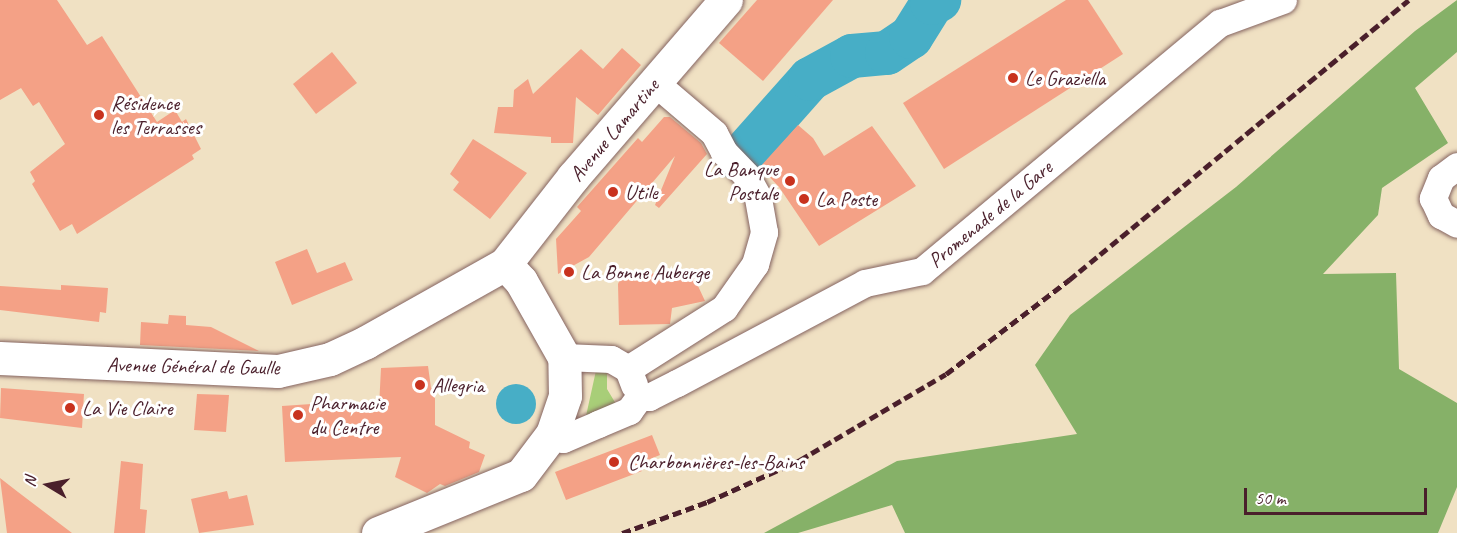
<!DOCTYPE html>
<meta charset="utf-8">
<style>
body{margin:0}
#map{position:relative;width:1457px;height:533px;overflow:hidden;background:#f0e1c3;font-family:Caveat,sans-serif}
div>[style]{position:absolute}
.green>*{inset:0;background:#a8ce78}
.forest>*{inset:0;background:#86b168}
.water>*{inset:0;background:#47aec6}
.round{border-radius:50%}
.river>*{height:44px;margin:-22px;padding:0 22px;transform-origin:22px;border-radius:22px;background:#47aec6}
.building>*{inset:0;background:#f4a186}
.roads{filter:drop-shadow(0 0 2px #846360) drop-shadow(0 0 2px #846360)}
.street>*{height:27px;margin:-13.5px;padding:0 13.5px;transform-origin:13.5px;border-radius:13.5px;background:#fff}
.secondary>*{height:33px;margin:-16.5px;padding:0 16.5px;transform-origin:16.5px;border-radius:16.5px;background:#fff}
.rail>*{height:4.5px;margin-top:-2.25px;transform-origin:0;background:repeating-linear-gradient(90deg,#4a1f2b 0 9px,transparent 0 13.5px)}
.dots>*{width:16px;height:16px;translate:-50% -50%;box-sizing:border-box;border:3px solid #fff;border-radius:50%}
span{translate:-50% -50%;white-space:nowrap;text-align:center;line-height:1.15;-webkit-text-stroke:6px #fff;paint-order:stroke}
.poi-label{font-size:21px;color:#4a1f2b}
.left{translate:0 -50%;text-align:left}
.right{translate:-100% -50%;text-align:right}
.street-label{font-size:21px;color:#4a1f2b}
.north{position:absolute;left:18px;top:455px;width:60px;height:60px;-webkit-text-stroke:4px #fff;paint-order:stroke;rotate:280deg;font-size:16px;font-weight:700;line-height:24px;text-align:center;color:#4a1f2b}
.north::after{content:'';display:block;margin:auto;width:21px;height:27px;background:#4a1f2b;clip-path:polygon(50% 0,100% 100%,50% 72%,0 100%)}
.scale{position:absolute;left:1244px;top:488px;width:183px;height:27px;box-sizing:border-box;border:3px solid #4a1f2b;border-top:0;padding-left:8px;font-size:18px;line-height:21px;white-space:nowrap;color:#4a1f2b;-webkit-text-stroke:4px #fff;paint-order:stroke}
</style>
<div id="map">
<div class="green">
<div style="clip-path:polygon(597px 366px,607px 369px,607px 389px,616px 404px,586px 416px)"></div>
</div>
<div class="forest">
<div style="clip-path:polygon(1457px 0,1457px 52px,1415px 88px,1448px 143px,1382px 188px,1378px 215px,1323px 274px,1396px 273px,1399px 369px,1457px 403px,1457px 487px,1438px 533px,905px 533px,892px 505px,798px 533px,764px 533px,897px 461px,1077px 434px,1035px 365px,1070px 315px,1236px 187px,1415px 31px)"></div>
</div>
<div class="water">
<div class="round" style="left:496px;top:384px;width:40px;height:40px"></div>
</div>
<div class="river">
<div style="left:739px;top:159px;width:107px;rotate:-48.4deg"></div>
<div style="left:810px;top:79px;width:48px;rotate:-28.7deg"></div>
<div style="left:852px;top:56px;width:35px;rotate:-5deg"></div>
<div style="left:887px;top:53px;width:29px;rotate:-34deg"></div>
<div style="left:911px;top:37px;width:40px;rotate:-58deg"></div>
<div style="left:932px;top:3px;width:8px;rotate:-23deg"></div>
</div>
<div class="building">
<div style="clip-path:polygon(0 0,57px 0,87px 45px,102px 36px,157px 122px,175px 110px,182px 122px,186px 119px,201px 149px,192px 155px,194px 159px,77px 234px,72px 224px,60px 231px,32px 184px,35px 181px,30px 172px,65px 144px,39px 102px,33px 106px,21px 88px,0 100px)"></div>
<div style="clip-path:polygon(757px 0,833px 0,763px 81px,719px 43px)"></div>
<div style="clip-path:polygon(1066px 0,1088px 0,1123px 54px,944px 169px,903px 103px)"></div>
<div style="clip-path:polygon(622px 48px,641px 65px,598px 115px,576px 97px,573px 143px,551px 143px,551px 137px,494px 133px,498px 107px,513px 107px,514px 90px,528px 79px,533px 94px,581px 49px,603px 69px)"></div>
<div style="clip-path:polygon(332px 52px,357px 83px,316px 114px,293px 84px)"></div>
<div style="clip-path:polygon(664px 117px,670px 117px,701px 143px,707px 154px,659px 208px,655px 205px,675px 156px,589px 257px,558px 274px,556px 239px,581px 211px,577px 207px,638px 138px,642px 142px)"></div>
<div style="clip-path:polygon(798px 125px,813px 138px,824px 156px,872px 126px,916px 186px,819px 246px,779px 187px,760px 167px)"></div>
<div style="clip-path:polygon(473px 139px,527px 173px,490px 219px,453px 190px,459px 182px,450px 174px)"></div>
<div style="clip-path:polygon(307px 249px,317px 273px,345px 262px,353px 280px,292px 305px,275px 262px)"></div>
<div style="clip-path:polygon(692px 273px,705px 301px,672px 308px,670px 324px,619px 325px,618px 284px,622px 274px)"></div>
<div style="clip-path:polygon(61px 285px,108px 288px,106px 313px,100px 312px,99px 322px,0 310px,0 286px,61px 290px)"></div>
<div style="clip-path:polygon(169px 315px,186px 316px,186px 325px,211px 327px,259px 351px,140px 345px,141px 322px,168px 324px)"></div>
<div style="clip-path:polygon(428px 366px,431px 388px,435px 388px,435px 425px,470px 442px,469px 448px,485px 455px,479px 472px,445px 486px,440px 484px,427px 493px,395px 477px,401px 457px,285px 462px,282px 406px,341px 402px,341px 410px,379px 407px,381px 368px)"></div>
<div style="clip-path:polygon(1px 388px,84px 394px,82px 428px,0 418px)"></div>
<div style="clip-path:polygon(197px 394px,229px 395px,226px 432px,194px 430px)"></div>
<div style="clip-path:polygon(652px 435px,660px 455px,640px 463px,642px 471px,566px 500px,555px 472px)"></div>
<div style="clip-path:polygon(121px 461px,143px 464px,140px 509px,147px 510px,145px 533px,114px 533px)"></div>
<div style="clip-path:polygon(0 478px,18px 492px,72px 533px,7px 533px)"></div>
<div style="clip-path:polygon(227px 491px,229px 499px,247px 495px,254px 525px,199px 533px,191px 499px)"></div>
</div>
<div class="roads">
<div class="street">
<div style="left:1457px;top:166px;width:20px;rotate:143deg"></div>
<div style="left:1441px;top:178px;width:22px;rotate:112deg"></div>
<div style="left:1433px;top:198px;width:19px;rotate:65deg"></div>
<div style="left:1441px;top:215px;width:18px;rotate:29deg"></div>
<div style="left:564px;top:357px;width:47px;rotate:2.4deg"></div>
<div style="left:611px;top:359px;width:20px;rotate:30deg"></div>
<div style="left:628px;top:369px;width:17px;rotate:69deg"></div>
<div style="left:628px;top:369px;width:114px;rotate:-32.4deg"></div>
<div style="left:724px;top:308px;width:54px;rotate:-54.8deg"></div>
<div style="left:755px;top:264px;width:33px;rotate:-74deg"></div>
<div style="left:764px;top:232px;width:36px;rotate:-100deg"></div>
<div style="left:758px;top:197px;width:25px;rotate:-119deg"></div>
<div style="left:746px;top:175px;width:32px;rotate:-134deg"></div>
<div style="left:724px;top:152px;width:21px;rotate:-118deg"></div>
<div style="left:714px;top:133px;width:79px;rotate:-139.6deg"></div>
<div style="left:639px;top:397px;width:10px"></div>
<div style="left:649px;top:397px;width:31px;rotate:-27deg"></div>
<div style="left:677px;top:383px;width:213px;rotate:-28deg"></div>
<div style="left:865px;top:283px;width:58px;rotate:-11.9deg"></div>
<div style="left:922px;top:271px;width:388px;rotate:-39.8deg"></div>
<div style="left:1220px;top:23px;width:67px;rotate:-20.1deg"></div>
<div style="left:552px;top:434px;width:12px;rotate:24deg"></div>
<div style="left:563px;top:439px;width:38px;rotate:-23deg"></div>
<div style="left:598px;top:424px;width:34px;rotate:-23deg"></div>
<div style="left:629px;top:411px;width:17px;rotate:-54deg"></div>
</div>
<div class="secondary">
<div style="left:0;top:358px;width:278px;rotate:2.7deg"></div>
<div style="left:278px;top:371px;width:53px;rotate:-13deg"></div>
<div style="left:330px;top:359px;width:40px;rotate:-25deg"></div>
<div style="left:366px;top:342px;width:159px;rotate:-29.3deg"></div>
<div style="left:505px;top:264px;width:110px;rotate:-52deg"></div>
<div style="left:573px;top:177px;width:234px;rotate:-49.2deg"></div>
<div style="left:378px;top:533px;width:154px;rotate:-22.1deg"></div>
<div style="left:521px;top:475px;width:51px;rotate:-52.9deg"></div>
<div style="left:552px;top:434px;width:40px;rotate:-71.1deg"></div>
<div style="left:565px;top:396px;width:39px;rotate:-91deg"></div>
<div style="left:564px;top:357px;width:87px;rotate:-119.5deg"></div>
<div style="left:521px;top:281px;width:23px;rotate:-133deg"></div>
</div>
</div>
<div class="rail">
<div style="left:622px;top:533px;width:90px;rotate:-20deg"></div>
<div style="left:707px;top:502px;width:102px;rotate:-24.3deg"></div>
<div style="left:800px;top:460px;width:169px;rotate:-30.5deg"></div>
<div style="left:946px;top:374px;width:155px;rotate:-37.4deg"></div>
<div style="left:1069px;top:280px;width:440px;rotate:-39.5deg"></div>
</div>
<div class="dots">
<div style="left:1013px;top:78px;background:#c8321e"></div>
<div style="left:99px;top:115px;background:#c8321e"></div>
<div style="left:790px;top:181px;background:#c8321e"></div>
<div style="left:613px;top:192px;background:#c8321e"></div>
<div style="left:804px;top:199px;background:#c8321e"></div>
<div style="left:569px;top:272px;background:#c8321e"></div>
<div style="left:420px;top:385px;background:#c8321e"></div>
<div style="left:70px;top:408px;background:#c8321e"></div>
<div style="left:298px;top:415px;background:#c8321e"></div>
<div style="left:614px;top:462px;background:#c8321e"></div>
</div>
<div class="poi-label">
<span class="left" style="left:1025px;top:78px">Le Graziella</span>
<span class="left" style="left:111px;top:115px">Résidence<br>les Terrasses</span>
<span class="right" style="left:778px;top:181px">La Banque<br>Postale</span>
<span class="left" style="left:625px;top:192px">Utile</span>
<span class="left" style="left:816px;top:199px">La Poste</span>
<span class="left" style="left:581px;top:272px">La Bonne Auberge</span>
<span class="left" style="left:432px;top:385px">Allegria</span>
<span class="left" style="left:310px;top:415px">Pharmacie<br>du Centre</span>
<span class="left" style="left:82px;top:408px">La Vie Claire</span>
<span class="left" style="left:628px;top:462px">Charbonnières-les-Bains</span>
</div>
<div class="street-label">
<span style="left:614px;top:130px;rotate:-50deg">Avenue Lamartine</span>
<span style="left:990px;top:214px;rotate:-40deg">Promenade de la Gare</span>
<span style="left:193px;top:366px;rotate:1deg">Avenue Général de Gaulle</span>
</div>
<div class="north">N</div>
<div class="scale">50 m</div>
</div>
